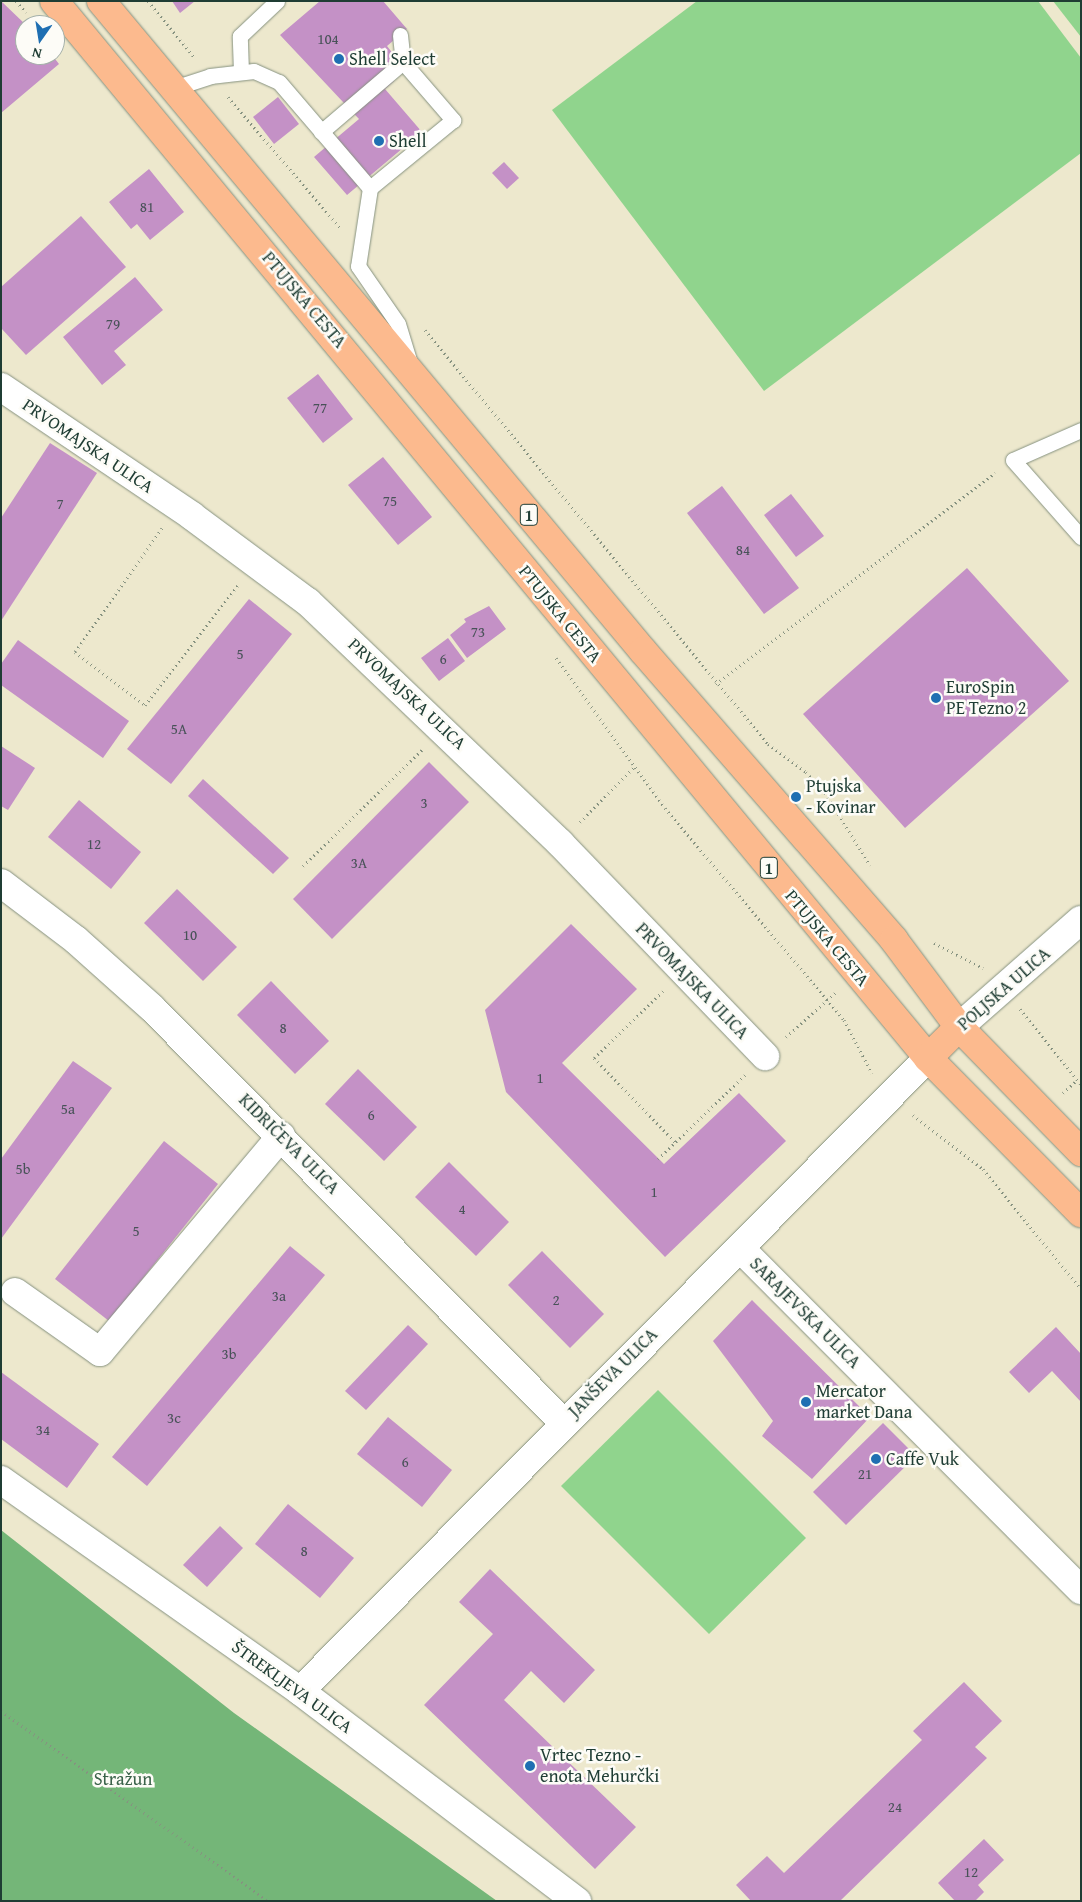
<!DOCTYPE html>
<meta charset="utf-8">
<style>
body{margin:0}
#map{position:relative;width:1082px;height:1902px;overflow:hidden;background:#ede8cd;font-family:"Gentium Book Plus",serif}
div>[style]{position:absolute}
.green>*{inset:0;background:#90d48d}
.forest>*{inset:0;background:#74b678}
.building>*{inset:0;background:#c491c6}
.path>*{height:3px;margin-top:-1.5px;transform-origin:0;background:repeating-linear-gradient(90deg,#869280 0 1px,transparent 0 5px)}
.roads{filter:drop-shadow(0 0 1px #869280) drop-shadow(0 0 1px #869280)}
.service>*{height:15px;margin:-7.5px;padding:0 7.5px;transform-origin:7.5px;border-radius:7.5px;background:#fff}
.minor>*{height:28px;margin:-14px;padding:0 14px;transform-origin:14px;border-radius:14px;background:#fff}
.tertiary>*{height:28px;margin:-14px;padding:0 14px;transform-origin:14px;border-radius:14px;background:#fff}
.primary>*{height:28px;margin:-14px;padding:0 14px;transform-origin:14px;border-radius:14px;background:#fcba8e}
.dots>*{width:14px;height:14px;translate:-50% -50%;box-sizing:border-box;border:2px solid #fdfcf7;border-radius:50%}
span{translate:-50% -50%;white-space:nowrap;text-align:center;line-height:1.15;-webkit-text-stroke:5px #fdfcf7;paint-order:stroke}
.number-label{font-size:15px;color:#485258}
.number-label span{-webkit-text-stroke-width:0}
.shield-label span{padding:1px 4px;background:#fdfcf7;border:1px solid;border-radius:4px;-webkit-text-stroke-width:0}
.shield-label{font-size:16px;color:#1f3d34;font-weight:700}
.poi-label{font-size:18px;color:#1f3d34}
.left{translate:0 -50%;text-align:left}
.street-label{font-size:18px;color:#1f3d34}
.park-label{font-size:18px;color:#3b634a}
.frame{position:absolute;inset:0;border:2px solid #1f3d34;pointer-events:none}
.north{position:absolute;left:15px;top:15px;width:50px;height:50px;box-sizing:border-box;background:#fdfcf7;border:1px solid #a4b0a9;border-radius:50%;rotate:193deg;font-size:14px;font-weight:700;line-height:20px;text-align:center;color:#1f3d34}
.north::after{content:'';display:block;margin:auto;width:18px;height:22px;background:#1f6fb2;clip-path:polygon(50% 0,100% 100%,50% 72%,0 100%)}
</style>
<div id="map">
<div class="green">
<div style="clip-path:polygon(697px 1px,1038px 1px,1081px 58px,1081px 153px,764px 391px,552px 110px)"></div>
<div style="clip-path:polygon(1053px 1px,1081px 1px,1081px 37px)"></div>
<div style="clip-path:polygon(658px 1390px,806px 1538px,709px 1634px,561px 1486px)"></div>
</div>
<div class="forest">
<div style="clip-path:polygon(1px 1530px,234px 1713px,497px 1901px,1px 1901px)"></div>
</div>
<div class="building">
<div style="clip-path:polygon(1px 1px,26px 25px,25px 55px,52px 55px,59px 64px,1px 113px)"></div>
<div style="clip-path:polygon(172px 1px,195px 1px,180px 13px)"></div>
<div style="clip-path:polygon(320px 1px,383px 1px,407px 29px,387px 46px,394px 55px,389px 60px,395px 66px,387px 73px,394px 81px,385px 89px,422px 132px,347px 195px,314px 157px,359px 119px,280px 35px)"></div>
<div style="clip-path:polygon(278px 97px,299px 124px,274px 144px,253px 117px)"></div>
<div style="clip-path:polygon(504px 162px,519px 178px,507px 189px,492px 173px)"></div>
<div style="clip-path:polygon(149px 169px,184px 212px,150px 240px,137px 224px,131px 229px,109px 202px)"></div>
<div style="clip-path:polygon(81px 216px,126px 267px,26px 355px,1px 328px,1px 287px)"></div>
<div style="clip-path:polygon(135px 277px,163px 310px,114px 351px,126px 365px,102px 385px,63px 337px)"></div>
<div style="clip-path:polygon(318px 374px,353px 419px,323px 443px,287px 398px)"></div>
<div style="clip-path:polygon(50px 443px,97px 473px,1px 621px,1px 518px)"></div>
<div style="clip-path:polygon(383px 457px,432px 517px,398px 545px,348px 485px)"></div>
<div style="clip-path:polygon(722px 486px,799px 588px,764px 614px,687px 513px)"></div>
<div style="clip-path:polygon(791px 494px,824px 536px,796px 557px,764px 515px)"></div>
<div style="clip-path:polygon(967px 568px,1069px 681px,905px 828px,803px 714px)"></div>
<div style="clip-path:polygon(249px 599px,292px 634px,171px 784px,127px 749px)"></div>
<div style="clip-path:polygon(489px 606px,506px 629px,467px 658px,450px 635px,466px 622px,464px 619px)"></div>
<div style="clip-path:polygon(448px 638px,465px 661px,439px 681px,421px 658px)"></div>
<div style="clip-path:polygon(18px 640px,129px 721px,103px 758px,1px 685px,1px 664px)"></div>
<div style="clip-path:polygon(1px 746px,35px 768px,8px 810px,1px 806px)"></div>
<div style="clip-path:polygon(429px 762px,469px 802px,332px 939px,293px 899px)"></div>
<div style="clip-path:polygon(203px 779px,289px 858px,273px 874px,188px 796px)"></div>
<div style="clip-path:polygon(79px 800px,141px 852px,111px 889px,48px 837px)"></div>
<div style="clip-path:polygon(177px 889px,237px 947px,203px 981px,144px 923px)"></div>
<div style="clip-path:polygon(571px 924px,637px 989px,562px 1063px,664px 1164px,739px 1093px,786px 1141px,665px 1257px,506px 1092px,485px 1010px)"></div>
<div style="clip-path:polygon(271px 981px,329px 1041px,295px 1074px,237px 1015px)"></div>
<div style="clip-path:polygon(73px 1061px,112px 1088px,1px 1239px,1px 1159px)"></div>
<div style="clip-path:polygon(358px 1069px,417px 1127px,384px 1161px,325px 1104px)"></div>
<div style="clip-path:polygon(164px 1141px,218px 1184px,109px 1321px,55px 1279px)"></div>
<div style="clip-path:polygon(449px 1162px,509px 1222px,476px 1256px,415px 1197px)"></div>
<div style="clip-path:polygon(290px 1246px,325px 1275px,147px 1486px,112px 1457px)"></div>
<div style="clip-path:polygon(542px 1251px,604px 1314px,570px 1348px,508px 1285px)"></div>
<div style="clip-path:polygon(752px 1300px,870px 1417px,812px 1479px,762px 1436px,773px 1421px,713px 1341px)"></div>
<div style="clip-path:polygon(408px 1325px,428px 1344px,366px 1410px,345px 1391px)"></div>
<div style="clip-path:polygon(1056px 1327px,1081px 1354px,1081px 1402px,1052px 1371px,1029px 1393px,1009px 1372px)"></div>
<div style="clip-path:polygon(1px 1372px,99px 1444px,67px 1488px,1px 1439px)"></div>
<div style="clip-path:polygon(388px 1417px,452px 1470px,422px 1507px,357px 1454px)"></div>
<div style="clip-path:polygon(883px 1423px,916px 1456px,846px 1525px,813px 1492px)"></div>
<div style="clip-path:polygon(288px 1504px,354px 1558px,320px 1598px,255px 1544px)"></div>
<div style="clip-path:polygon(220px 1526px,243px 1548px,207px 1587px,183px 1565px)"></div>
<div style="clip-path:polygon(490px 1569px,595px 1670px,564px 1703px,531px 1671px,504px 1700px,636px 1827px,595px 1869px,424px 1705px,493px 1634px,459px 1602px)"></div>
<div style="clip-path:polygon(964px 1682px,1002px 1721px,975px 1747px,987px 1758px,840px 1901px,751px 1901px,736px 1885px,767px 1856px,784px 1873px,922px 1740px,913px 1731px)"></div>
<div style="clip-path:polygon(984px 1839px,1004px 1860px,978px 1885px,984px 1892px,975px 1901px,955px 1901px,938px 1883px)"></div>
</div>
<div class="path">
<div style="left:16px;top:1px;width:15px;rotate:48deg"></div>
<div style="left:148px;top:1px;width:74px;rotate:50.5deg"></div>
<div style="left:228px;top:97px;width:174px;rotate:49.4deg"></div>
<div style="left:425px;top:330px;width:538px;rotate:50.36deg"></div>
<div style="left:768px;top:744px;width:47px;rotate:36.4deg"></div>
<div style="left:806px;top:772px;width:28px;rotate:48deg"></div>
<div style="left:825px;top:793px;width:85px;rotate:58deg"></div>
<div style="left:162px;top:528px;width:151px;rotate:125.1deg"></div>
<div style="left:75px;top:652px;width:88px;rotate:37.1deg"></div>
<div style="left:145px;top:705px;width:152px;rotate:-52.2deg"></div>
<div style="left:556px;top:658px;width:185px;rotate:54deg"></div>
<div style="left:665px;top:808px;width:277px;rotate:49.8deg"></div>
<div style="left:844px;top:1020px;width:60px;rotate:62.2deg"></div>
<div style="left:716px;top:684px;width:350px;rotate:-37.1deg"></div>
<div style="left:580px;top:822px;width:77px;rotate:-45.5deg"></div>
<div style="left:303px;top:866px;width:168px;rotate:-44.3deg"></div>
<div style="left:934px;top:943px;width:55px;rotate:27deg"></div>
<div style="left:663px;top:991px;width:96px;rotate:135.8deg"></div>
<div style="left:594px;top:1058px;width:117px;rotate:46deg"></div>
<div style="left:1020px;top:1009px;width:97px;rotate:50.9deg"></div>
<div style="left:786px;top:1037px;width:69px;rotate:-42deg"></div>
<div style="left:1063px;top:1093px;width:19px;rotate:-43deg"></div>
<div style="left:913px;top:1115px;width:88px;rotate:37.6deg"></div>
<div style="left:983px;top:1169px;width:155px;rotate:50.8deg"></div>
<div style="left:658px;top:1159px;width:121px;rotate:-44deg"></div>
<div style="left:1px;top:1711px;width:328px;rotate:35.4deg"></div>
</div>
<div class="roads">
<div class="service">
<div style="left:400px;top:35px;width:27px;rotate:84deg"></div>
<div style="left:241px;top:72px;width:36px;rotate:-92deg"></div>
<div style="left:240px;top:36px;width:51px;rotate:-43.4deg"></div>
<div style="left:174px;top:88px;width:38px;rotate:-18deg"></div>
<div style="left:210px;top:76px;width:44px;rotate:-6.5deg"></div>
<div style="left:254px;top:71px;width:27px;rotate:24deg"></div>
<div style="left:279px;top:82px;width:140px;rotate:49.4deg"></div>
<div style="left:370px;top:188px;width:79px;rotate:98.7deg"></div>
<div style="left:358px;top:266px;width:70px;rotate:55.4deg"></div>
<div style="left:398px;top:324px;width:38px;rotate:73deg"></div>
<div style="left:321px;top:132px;width:108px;rotate:-40.5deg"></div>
<div style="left:403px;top:62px;width:77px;rotate:49.2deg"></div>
<div style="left:453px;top:120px;width:107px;rotate:140.7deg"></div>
<div style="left:1081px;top:430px;width:74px;rotate:156.2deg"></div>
<div style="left:1013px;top:460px;width:103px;rotate:48.6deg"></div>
</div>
<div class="minor">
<div style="left:1px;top:387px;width:230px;rotate:34deg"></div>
<div style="left:192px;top:516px;width:144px;rotate:36.6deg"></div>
<div style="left:308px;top:602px;width:349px;rotate:43.7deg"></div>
<div style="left:560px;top:843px;width:296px;rotate:46.1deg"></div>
<div style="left:1px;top:883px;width:94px;rotate:37.2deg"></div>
<div style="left:76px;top:940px;width:102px;rotate:41.8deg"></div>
<div style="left:152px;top:1008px;width:583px;rotate:45.21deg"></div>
<div style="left:740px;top:1248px;width:483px;rotate:45.1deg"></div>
<div style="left:15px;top:1292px;width:104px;rotate:35.2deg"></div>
<div style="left:100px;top:1352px;width:282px;rotate:-50deg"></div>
<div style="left:1px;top:1480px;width:366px;rotate:35.2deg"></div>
<div style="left:300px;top:1691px;width:348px;rotate:37.2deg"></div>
<div style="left:300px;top:1691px;width:892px;rotate:-45.23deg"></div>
</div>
<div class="tertiary">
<div style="left:959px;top:1027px;width:162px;rotate:-41.3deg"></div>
</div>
<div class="primary">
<div style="left:54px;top:1px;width:1372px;rotate:50.41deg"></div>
<div style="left:928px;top:1058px;width:218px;rotate:45.4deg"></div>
<div style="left:101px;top:1px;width:846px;rotate:50.18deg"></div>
<div style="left:643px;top:651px;width:383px;rotate:49deg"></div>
<div style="left:894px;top:940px;width:109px;rotate:53.2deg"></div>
<div style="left:959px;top:1027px;width:175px;rotate:45.7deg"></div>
<div style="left:928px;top:1058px;width:44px;rotate:-45deg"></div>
</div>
</div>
<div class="dots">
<div style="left:339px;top:59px;background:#1f6fb2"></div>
<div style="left:379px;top:141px;background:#1f6fb2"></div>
<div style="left:936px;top:698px;background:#1f6fb2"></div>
<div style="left:796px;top:797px;background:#1f6fb2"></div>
<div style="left:806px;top:1402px;background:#1f6fb2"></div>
<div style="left:876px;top:1459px;background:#1f6fb2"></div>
<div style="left:530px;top:1766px;background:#1f6fb2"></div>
</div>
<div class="number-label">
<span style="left:328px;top:39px">104</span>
<span style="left:147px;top:207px">81</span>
<span style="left:113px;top:324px">79</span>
<span style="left:320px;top:408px">77</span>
<span style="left:390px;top:501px">75</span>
<span style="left:60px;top:504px">7</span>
<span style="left:743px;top:550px">84</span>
<span style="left:478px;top:632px">73</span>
<span style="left:240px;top:654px">5</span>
<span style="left:443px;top:659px">6</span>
<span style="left:179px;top:729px">5A</span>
<span style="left:424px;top:803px">3</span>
<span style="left:94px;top:844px">12</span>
<span style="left:359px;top:863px">3A</span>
<span style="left:190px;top:935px">10</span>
<span style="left:283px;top:1028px">8</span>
<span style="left:540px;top:1078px">1</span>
<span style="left:68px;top:1109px">5a</span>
<span style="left:371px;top:1115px">6</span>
<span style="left:23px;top:1169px">5b</span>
<span style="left:654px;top:1192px">1</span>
<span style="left:462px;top:1209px">4</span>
<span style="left:136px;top:1231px">5</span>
<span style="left:279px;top:1296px">3a</span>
<span style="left:556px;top:1300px">2</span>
<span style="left:229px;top:1354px">3b</span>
<span style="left:174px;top:1418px">3c</span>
<span style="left:43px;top:1430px">34</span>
<span style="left:405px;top:1462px">6</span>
<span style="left:865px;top:1474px">21</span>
<span style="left:304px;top:1551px">8</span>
<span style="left:895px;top:1807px">24</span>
<span style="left:971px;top:1872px">12</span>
</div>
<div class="shield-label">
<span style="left:529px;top:515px">1</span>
<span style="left:769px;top:868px">1</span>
</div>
<div class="poi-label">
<span class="left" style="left:349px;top:59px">Shell Select</span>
<span class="left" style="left:389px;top:141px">Shell</span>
<span class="left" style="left:946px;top:698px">EuroSpin<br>PE Tezno 2</span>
<span class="left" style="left:806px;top:797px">Ptujska<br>- Kovinar</span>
<span class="left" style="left:816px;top:1402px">Mercator<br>market Dana</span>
<span class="left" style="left:886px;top:1459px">Caffe Vuk</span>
<span class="left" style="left:540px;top:1766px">Vrtec Tezno -<br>enota Mehurčki</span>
</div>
<div class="street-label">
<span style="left:304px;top:300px;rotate:50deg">PTUJSKA CESTA</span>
<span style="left:88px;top:446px;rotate:34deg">PRVOMAJSKA ULICA</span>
<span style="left:560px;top:614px;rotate:51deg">PTUJSKA CESTA</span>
<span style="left:407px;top:694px;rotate:43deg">PRVOMAJSKA ULICA</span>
<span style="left:827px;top:938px;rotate:50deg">PTUJSKA CESTA</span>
<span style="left:692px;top:981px;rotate:46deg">PRVOMAJSKA ULICA</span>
<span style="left:1004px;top:989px;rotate:-41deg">POLJSKA ULICA</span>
<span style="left:289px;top:1144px;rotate:45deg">KIDRIČEVA ULICA</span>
<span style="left:805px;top:1313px;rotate:45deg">SARAJEVSKA ULICA</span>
<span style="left:613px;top:1373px;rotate:-45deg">JANŠEVA ULICA</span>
<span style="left:292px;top:1687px;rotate:36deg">ŠTREKLJEVA ULICA</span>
</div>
<div class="park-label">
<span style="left:123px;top:1779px">Stražun</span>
</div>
<div class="frame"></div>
<div class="north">N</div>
</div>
